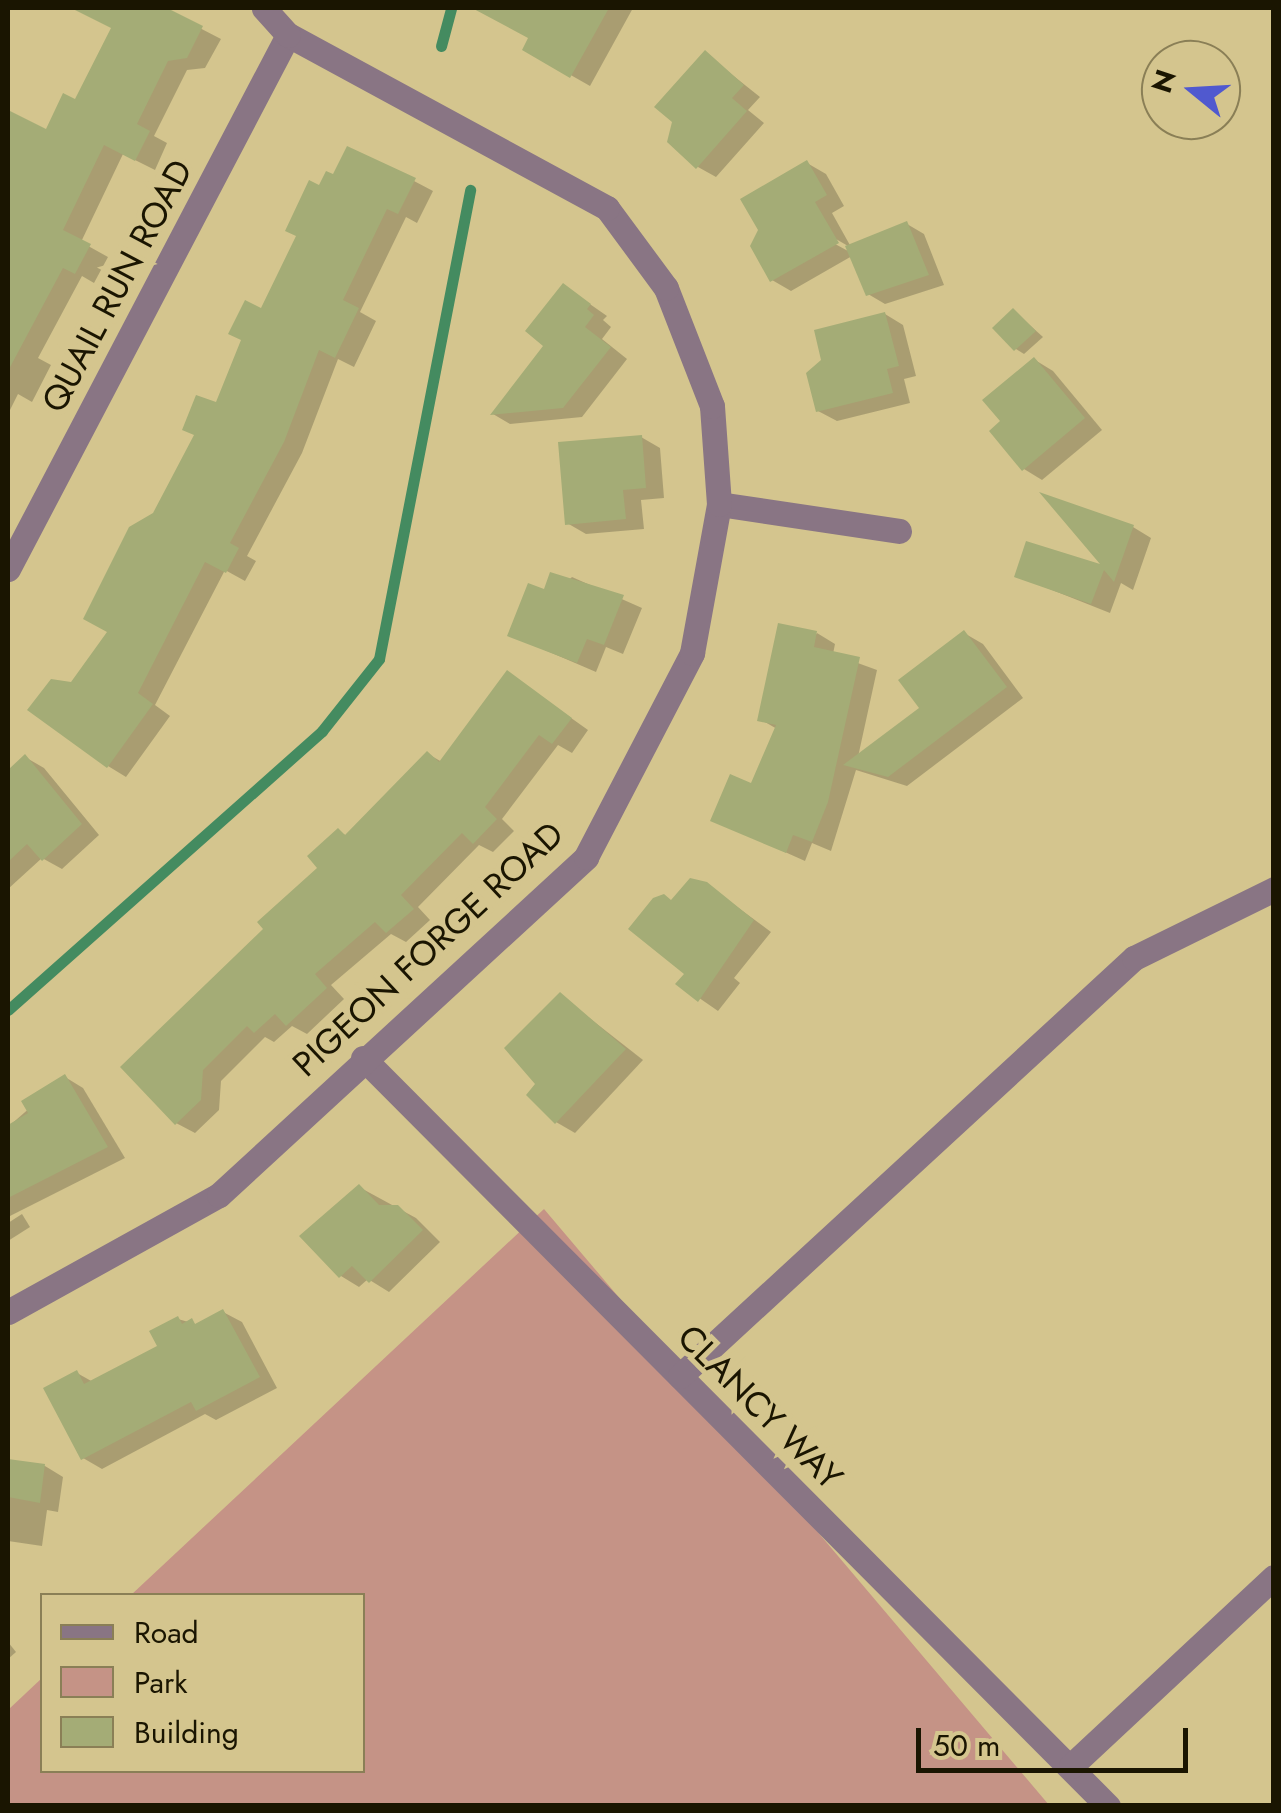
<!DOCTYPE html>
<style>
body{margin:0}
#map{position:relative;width:1281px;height:1813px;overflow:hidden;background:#d4c58e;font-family:Jost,sans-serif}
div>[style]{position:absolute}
.green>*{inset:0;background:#c59386}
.shadow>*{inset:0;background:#0003}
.stream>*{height:11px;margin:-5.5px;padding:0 5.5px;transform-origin:5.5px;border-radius:5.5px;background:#448b60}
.building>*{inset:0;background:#a4ac76}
.minor>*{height:25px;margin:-12.5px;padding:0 12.5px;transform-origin:12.5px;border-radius:12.5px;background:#897584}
span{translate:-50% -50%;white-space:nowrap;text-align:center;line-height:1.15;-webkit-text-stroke:10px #d4c58e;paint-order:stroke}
.street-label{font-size:35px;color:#1a1501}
.frame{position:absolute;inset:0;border:10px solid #1a1501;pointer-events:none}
.legend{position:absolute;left:40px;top:1593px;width:325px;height:180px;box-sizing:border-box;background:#d4c58e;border:2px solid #8a7f56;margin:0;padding:12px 18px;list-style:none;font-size:30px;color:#1a1501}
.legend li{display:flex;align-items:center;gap:20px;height:50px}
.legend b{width:50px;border:2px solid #8a7f56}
.north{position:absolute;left:1141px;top:40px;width:100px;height:100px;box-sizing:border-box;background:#d4c58e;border:2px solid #8a7f56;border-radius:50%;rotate:288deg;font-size:28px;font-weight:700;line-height:40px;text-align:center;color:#1a1501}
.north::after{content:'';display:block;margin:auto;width:35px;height:45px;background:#5059cf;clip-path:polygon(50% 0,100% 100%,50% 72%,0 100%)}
.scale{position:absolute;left:916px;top:1728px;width:272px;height:45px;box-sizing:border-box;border:5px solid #1a1501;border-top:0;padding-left:12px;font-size:30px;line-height:35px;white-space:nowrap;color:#1a1501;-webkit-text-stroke:8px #d4c58e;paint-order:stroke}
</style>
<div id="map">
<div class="green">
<div style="clip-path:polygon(544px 1209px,1049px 1805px,8px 1806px,8px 1710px,42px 1678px,42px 1770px,362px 1770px,362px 1596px,131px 1595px)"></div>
</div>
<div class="shadow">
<div style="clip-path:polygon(124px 8px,161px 8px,221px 39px,205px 68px,187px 70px,154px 136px,167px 143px,155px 170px,123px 154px,81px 242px,108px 257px,94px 283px,82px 276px,38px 358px,51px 365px,32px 402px,18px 394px,8px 414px,8px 234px)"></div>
<div style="clip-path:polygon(515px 8px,633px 8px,590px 86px,525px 49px,531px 37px,506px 23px)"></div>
<div style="clip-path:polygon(706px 54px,760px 97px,748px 110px,764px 123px,716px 177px,698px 167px)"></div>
<div style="clip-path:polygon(evenodd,807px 163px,826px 174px,844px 206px,832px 213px,851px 247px,907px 224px,924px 234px,944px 285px,885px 304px,868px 294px,852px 256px,791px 291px,772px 280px,807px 163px,829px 235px,848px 246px,848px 251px,826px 239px,829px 235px)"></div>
<div style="clip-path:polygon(414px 181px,433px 191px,417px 223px,406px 217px,360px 312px,376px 321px,354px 367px,338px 359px,302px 453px,247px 556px,256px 561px,245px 581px,225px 570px,155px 705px,170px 716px,126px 777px,108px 766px,72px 685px,110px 632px,155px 514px,218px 406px,320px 188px)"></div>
<div style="clip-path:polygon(564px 286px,607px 316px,603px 320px,611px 327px,602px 339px,627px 359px,582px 417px,510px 424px,493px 414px,547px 345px)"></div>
<div style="clip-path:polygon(1014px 311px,1043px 337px,1024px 354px,1016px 349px)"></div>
<div style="clip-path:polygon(885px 314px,903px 325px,916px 376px,904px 379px,910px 403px,837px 421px,818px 411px)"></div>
<div style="clip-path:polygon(1035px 360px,1053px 371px,1102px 430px,1042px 480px,1024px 469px,1004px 422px)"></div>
<div style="clip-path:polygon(641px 437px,660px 448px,664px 498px,641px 500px,644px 529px,586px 534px,567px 523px)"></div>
<div style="clip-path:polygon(1133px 527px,1151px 538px,1133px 590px,1121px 583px,1110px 613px,1017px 576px,1107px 569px)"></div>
<div style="clip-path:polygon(572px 577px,642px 608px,623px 654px,606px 647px,596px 672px,510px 635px)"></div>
<div style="clip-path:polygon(817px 633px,835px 644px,833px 654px,877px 670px,858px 757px,923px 709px,964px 633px,983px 644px,1023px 698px,907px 786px,856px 770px,831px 851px,812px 843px,805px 861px,713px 820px,752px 786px,777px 729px,760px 719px)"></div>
<div style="clip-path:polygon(508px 673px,588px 730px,572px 753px,558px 745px,502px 819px,514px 831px,493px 852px,479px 845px,418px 907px,430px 920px,406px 942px,391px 934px,331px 985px,344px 999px,307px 1034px,292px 1026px,274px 1042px,265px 1037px,221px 1081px,219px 1110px,195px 1133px,176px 1123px,267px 929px,321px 868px,338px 831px,347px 836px,428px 754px,442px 762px)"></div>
<div style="clip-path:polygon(25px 757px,44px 768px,99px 835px,62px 869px,42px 858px,8px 889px,8px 774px)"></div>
<div style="clip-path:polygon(706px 884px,771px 932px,734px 978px,740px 983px,718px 1011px,679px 984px,687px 974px,673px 902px)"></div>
<div style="clip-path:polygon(560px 995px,643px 1060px,575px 1133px,556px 1122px,539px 1084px)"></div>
<div style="clip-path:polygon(65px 1077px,83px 1088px,125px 1158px,8px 1217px,8px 1127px)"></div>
<div style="clip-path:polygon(359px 1187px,416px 1218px,440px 1242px,389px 1292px,368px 1279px,359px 1287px,341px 1276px,302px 1237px)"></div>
<div style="clip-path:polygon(22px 1214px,30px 1227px,8px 1241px,8px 1223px)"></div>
<div style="clip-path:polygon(223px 1312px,242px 1322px,277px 1388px,216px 1420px,205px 1414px,102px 1469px,83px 1458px,77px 1373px,93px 1382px,160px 1347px,178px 1319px,199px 1325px)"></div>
<div style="clip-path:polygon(8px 1461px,45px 1466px,63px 1477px,58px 1512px,47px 1510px,42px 1546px,8px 1541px)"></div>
<div style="clip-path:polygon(8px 1642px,16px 1652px,8px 1659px)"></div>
</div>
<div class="stream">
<div style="left:441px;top:46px;width:39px;rotate:-75deg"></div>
<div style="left:8px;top:1010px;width:420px;rotate:-41.6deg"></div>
<div style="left:322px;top:731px;width:92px;rotate:-51.6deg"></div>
<div style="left:379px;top:659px;width:478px;rotate:-79deg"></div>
</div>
<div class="building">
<div style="clip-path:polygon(71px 8px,167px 8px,203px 26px,187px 58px,168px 61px,137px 124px,150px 131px,135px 161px,104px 145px,63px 230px,91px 244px,75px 274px,63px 268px,8px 371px,8px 110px,46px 129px,63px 93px,75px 99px,111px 28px)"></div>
<div style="clip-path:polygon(472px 8px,609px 8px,570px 78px,522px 50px,528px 38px)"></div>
<div style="clip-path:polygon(705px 50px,744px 85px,732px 98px,747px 111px,696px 169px,667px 142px,672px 122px,654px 107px)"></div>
<div style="clip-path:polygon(347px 146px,416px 178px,398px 214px,387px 209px,343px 300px,359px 308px,335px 358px,319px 350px,284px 442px,230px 543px,239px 548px,226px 573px,205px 562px,138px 693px,153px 704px,107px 768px,27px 710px,51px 679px,71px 682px,107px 632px,83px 619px,129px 527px,153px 513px,194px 435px,182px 430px,196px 395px,216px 402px,241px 340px,228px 334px,245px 300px,261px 308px,296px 236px,285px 231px,309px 180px,319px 185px,326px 171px,333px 174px)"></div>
<div style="clip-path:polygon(807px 160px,827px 195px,815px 202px,839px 243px,770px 282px,750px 246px,758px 230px,740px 199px)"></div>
<div style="clip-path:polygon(907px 221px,929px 275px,866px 296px,845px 246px)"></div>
<div style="clip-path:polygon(563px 283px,591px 304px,587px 309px,594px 315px,585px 327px,611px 347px,563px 408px,490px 415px,543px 346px,525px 331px)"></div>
<div style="clip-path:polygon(1013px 308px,1036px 331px,1014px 351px,992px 328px)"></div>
<div style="clip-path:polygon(885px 312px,899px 366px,887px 369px,893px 393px,816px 412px,806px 373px,821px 360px,814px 330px)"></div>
<div style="clip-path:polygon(1034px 357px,1085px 418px,1022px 471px,989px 431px,1000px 421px,982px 400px)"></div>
<div style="clip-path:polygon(642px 435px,646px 488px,623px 490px,626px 519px,565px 525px,558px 442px)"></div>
<div style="clip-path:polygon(1039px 492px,1134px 525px,1114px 582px,1104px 570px,1091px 604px,1014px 577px,1026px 541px,1100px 564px)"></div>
<div style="clip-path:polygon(550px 572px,624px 595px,604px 645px,587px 639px,577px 663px,507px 636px,528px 583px,544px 589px)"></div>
<div style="clip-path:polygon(778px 623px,817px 631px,814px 647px,860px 657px,828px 802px,812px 842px,793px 835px,786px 853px,710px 821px,730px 774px,751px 783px,776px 725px,757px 721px)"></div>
<div style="clip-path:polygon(964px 630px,1007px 687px,888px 777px,843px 765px,919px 708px,898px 680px)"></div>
<div style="clip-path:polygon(507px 670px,572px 718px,552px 744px,539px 735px,485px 807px,497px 819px,473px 844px,462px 833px,401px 895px,414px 909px,386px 933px,375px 922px,315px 974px,327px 988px,286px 1026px,275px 1014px,254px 1033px,247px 1026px,203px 1070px,201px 1100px,175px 1125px,120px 1067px,263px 929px,257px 922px,317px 868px,307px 856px,338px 828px,345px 835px,427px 751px,439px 762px)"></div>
<div style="clip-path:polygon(25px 754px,82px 824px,42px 861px,27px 844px,8px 862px,8px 770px)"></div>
<div style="clip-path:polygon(690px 878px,707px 882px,754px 920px,698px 1002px,675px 984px,684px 974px,628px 929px,653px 898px,664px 894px,671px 900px)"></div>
<div style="clip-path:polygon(560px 992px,626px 1049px,555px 1124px,526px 1095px,535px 1084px,504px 1048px)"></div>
<div style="clip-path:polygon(65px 1074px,108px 1147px,8px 1198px,8px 1125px,28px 1113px,21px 1101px)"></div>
<div style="clip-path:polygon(359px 1184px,379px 1205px,398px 1205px,423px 1230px,369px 1283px,352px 1266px,339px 1278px,299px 1236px)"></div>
<div style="clip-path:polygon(223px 1309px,260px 1377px,196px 1411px,191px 1402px,81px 1460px,43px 1388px,77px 1370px,84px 1384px,157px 1346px,149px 1331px,178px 1316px,182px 1324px,192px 1318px,195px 1324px)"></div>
<div style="clip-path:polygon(8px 1459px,45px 1464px,40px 1503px,8px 1497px)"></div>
</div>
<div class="minor">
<div style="left:719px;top:504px;width:182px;rotate:8.5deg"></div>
<div style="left:8px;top:569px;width:603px;rotate:-62.33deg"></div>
<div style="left:363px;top:1058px;width:1056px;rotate:45.12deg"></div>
<div style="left:8px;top:1312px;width:241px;rotate:-29deg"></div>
<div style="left:219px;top:1195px;width:499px;rotate:-42.6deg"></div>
<div style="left:586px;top:857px;width:230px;rotate:-62.5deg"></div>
<div style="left:692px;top:653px;width:151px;rotate:-79.7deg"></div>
<div style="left:719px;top:504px;width:98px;rotate:-94.1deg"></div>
<div style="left:712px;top:406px;width:127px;rotate:-111.3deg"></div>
<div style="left:666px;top:288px;width:99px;rotate:-126.4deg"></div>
<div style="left:607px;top:208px;width:363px;rotate:-151.5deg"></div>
<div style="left:288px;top:35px;width:36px;rotate:-132deg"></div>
<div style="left:680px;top:1376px;width:617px;rotate:-42.64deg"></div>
<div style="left:1134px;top:958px;width:156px;rotate:-26.2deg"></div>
<div style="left:1071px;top:1766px;width:277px;rotate:-43deg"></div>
</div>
<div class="street-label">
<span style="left:117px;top:286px;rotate:-62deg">QUAIL RUN ROAD</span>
<span style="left:428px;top:949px;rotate:-43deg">PIGEON FORGE ROAD</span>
<span style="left:760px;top:1407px;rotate:45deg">CLANCY WAY</span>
</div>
<div class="frame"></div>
<ul class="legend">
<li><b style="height:12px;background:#897584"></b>Road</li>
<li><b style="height:28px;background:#c59386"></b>Park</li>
<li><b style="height:28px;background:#a4ac76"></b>Building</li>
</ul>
<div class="north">N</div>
<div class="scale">50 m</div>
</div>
